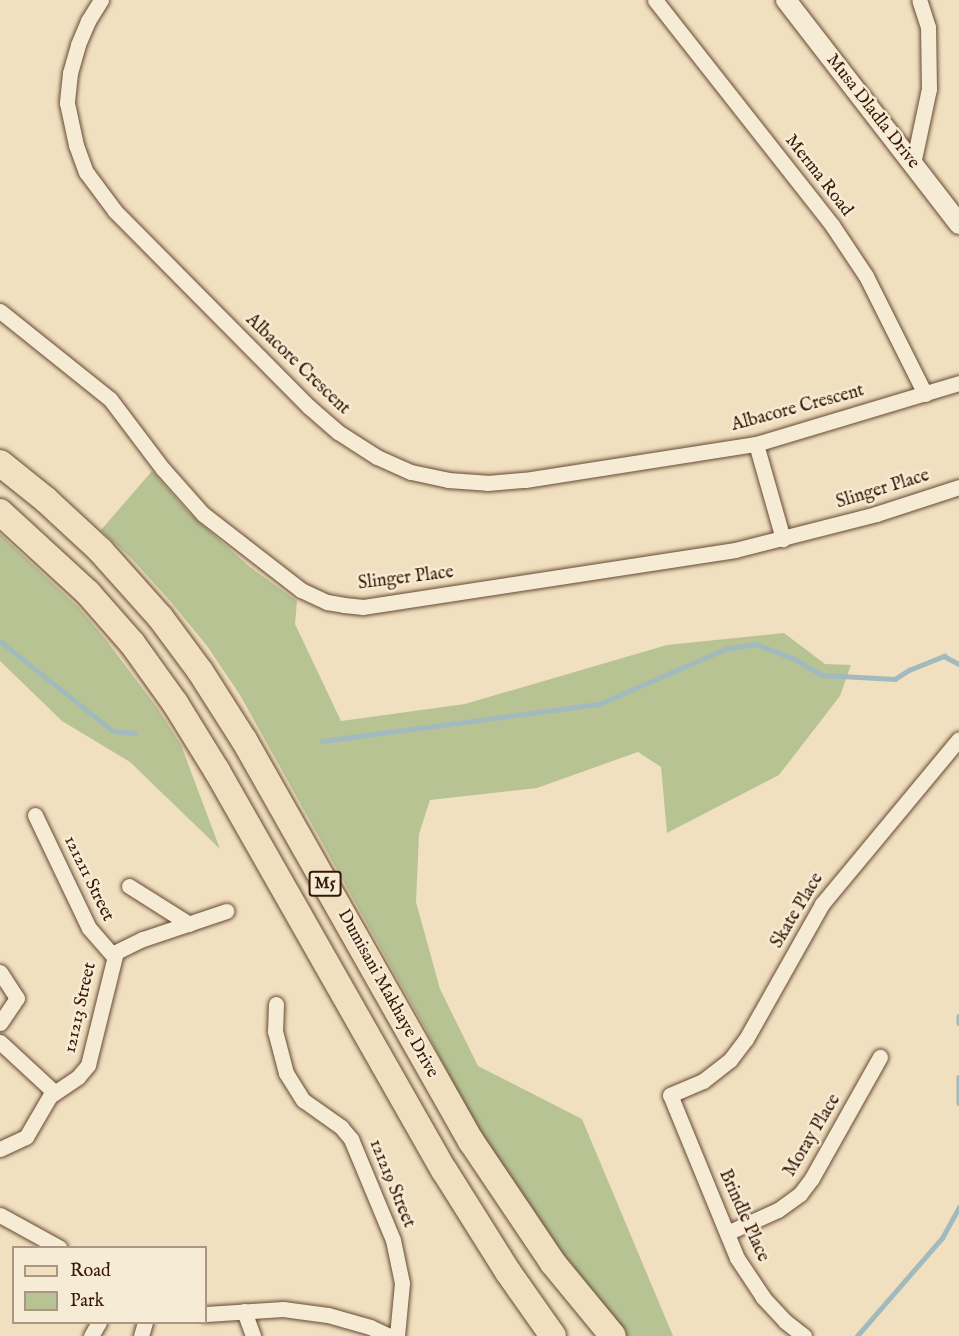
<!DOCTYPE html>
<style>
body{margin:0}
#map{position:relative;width:959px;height:1336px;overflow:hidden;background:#f1e0bf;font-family:"IM FELL English",serif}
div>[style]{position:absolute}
.green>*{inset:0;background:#b8c394}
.stream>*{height:4.5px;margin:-2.25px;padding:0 2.25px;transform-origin:2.25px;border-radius:2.25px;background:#a1babe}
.roads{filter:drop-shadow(0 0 2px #664934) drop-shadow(0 0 2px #664934)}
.minor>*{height:15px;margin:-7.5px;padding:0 7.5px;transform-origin:7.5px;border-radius:7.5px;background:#f6ebd5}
.tertiary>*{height:20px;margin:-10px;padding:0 10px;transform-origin:10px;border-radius:10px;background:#f6ebd5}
.primary>*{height:26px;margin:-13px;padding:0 13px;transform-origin:13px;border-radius:13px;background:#f1e0bf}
span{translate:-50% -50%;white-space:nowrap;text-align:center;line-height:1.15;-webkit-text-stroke:5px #f6ebd5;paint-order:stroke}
.shield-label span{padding:2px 4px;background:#f6ebd5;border:2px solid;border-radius:4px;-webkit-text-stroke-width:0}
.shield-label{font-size:16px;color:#381705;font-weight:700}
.street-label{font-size:18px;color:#381705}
.legend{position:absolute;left:12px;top:1246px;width:195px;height:78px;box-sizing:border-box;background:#f6ebd5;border:2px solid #aa9682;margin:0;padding:8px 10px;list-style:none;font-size:18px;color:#381705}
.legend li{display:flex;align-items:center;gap:12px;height:30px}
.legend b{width:30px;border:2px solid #aa9682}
</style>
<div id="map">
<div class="green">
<div style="clip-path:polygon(152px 471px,189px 513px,250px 567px,297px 601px,295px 624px,341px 721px,465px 704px,667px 645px,784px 633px,825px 664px,851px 665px,840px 696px,779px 775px,667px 833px,661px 767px,638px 752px,537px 788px,430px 800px,419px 834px,416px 902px,440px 989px,478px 1066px,582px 1119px,673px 1336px,627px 1336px,567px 1266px,475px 1127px,424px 1026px,240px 695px,207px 646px,171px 602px,132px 559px,101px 530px)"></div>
<div style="clip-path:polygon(0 534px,78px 607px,106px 640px,158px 709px,181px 745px,220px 849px,130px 762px,62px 721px,0 661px)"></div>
</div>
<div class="stream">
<div style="left:0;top:641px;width:144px;rotate:38.5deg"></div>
<div style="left:113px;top:731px;width:22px;rotate:5deg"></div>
<div style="left:322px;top:741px;width:279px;rotate:-7.6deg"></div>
<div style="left:599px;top:704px;width:137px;rotate:-23.6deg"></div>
<div style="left:725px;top:649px;width:31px;rotate:-9deg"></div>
<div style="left:756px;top:644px;width:40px;rotate:21deg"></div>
<div style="left:793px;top:658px;width:34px;rotate:30deg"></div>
<div style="left:823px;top:675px;width:72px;rotate:3.2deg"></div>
<div style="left:895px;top:679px;width:17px;rotate:-33deg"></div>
<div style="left:909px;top:670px;width:38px;rotate:-22deg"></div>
<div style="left:944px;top:656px;width:17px;rotate:28deg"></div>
<div style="left:959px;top:1016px;width:7px;rotate:90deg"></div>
<div style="left:959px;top:1077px;width:26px;rotate:90deg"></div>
<div style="left:857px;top:1336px;width:130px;rotate:-49.1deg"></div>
<div style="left:942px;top:1238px;width:35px;rotate:-61deg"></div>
</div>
<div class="roads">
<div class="minor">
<div style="left:101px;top:0;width:25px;rotate:122deg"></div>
<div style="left:88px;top:21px;width:26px;rotate:113deg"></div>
<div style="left:78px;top:45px;width:29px;rotate:106deg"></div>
<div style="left:70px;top:73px;width:30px;rotate:96deg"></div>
<div style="left:67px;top:103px;width:43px;rotate:77.9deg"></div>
<div style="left:76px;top:145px;width:29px;rotate:70deg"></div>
<div style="left:86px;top:172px;width:49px;rotate:53.4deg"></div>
<div style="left:115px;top:211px;width:274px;rotate:45.3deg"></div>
<div style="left:308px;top:406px;width:40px;rotate:41deg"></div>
<div style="left:338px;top:432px;width:46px;rotate:32.7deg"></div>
<div style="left:377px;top:457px;width:37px;rotate:24deg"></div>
<div style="left:411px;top:472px;width:38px;rotate:12deg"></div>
<div style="left:448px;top:480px;width:39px;rotate:4deg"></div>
<div style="left:487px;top:483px;width:38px;rotate:-5deg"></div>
<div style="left:525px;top:480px;width:234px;rotate:-8.9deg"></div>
<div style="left:756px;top:444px;width:212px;rotate:-16.7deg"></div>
<div style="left:655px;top:0;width:286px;rotate:51.8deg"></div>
<div style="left:832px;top:225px;width:61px;rotate:56.3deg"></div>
<div style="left:866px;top:276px;width:132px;rotate:63.4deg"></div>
<div style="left:913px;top:164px;width:77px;rotate:-78deg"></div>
<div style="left:929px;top:89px;width:62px;rotate:-90.9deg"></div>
<div style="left:928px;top:27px;width:28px;rotate:-108deg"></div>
<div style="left:0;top:311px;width:141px;rotate:38.7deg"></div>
<div style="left:110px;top:399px;width:88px;rotate:52.9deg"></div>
<div style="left:163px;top:469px;width:60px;rotate:48.4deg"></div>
<div style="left:203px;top:514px;width:124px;rotate:37.8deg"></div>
<div style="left:301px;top:590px;width:29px;rotate:25deg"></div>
<div style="left:327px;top:602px;width:17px;rotate:10deg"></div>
<div style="left:344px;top:605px;width:19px;rotate:6deg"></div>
<div style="left:363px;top:607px;width:376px;rotate:-8.7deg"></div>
<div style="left:735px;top:550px;width:146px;rotate:-14.3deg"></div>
<div style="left:876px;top:514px;width:87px;rotate:-18deg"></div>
<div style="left:756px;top:444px;width:99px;rotate:74.1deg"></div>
<div style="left:35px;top:815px;width:125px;rotate:64.5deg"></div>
<div style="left:89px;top:928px;width:37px;rotate:49deg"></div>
<div style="left:129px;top:886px;width:71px;rotate:32.3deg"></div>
<div style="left:0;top:972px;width:31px;rotate:57deg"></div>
<div style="left:17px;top:998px;width:30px;rotate:124deg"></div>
<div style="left:276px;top:1004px;width:27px;rotate:92deg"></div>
<div style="left:275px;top:1031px;width:43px;rotate:75.3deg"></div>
<div style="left:286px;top:1073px;width:32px;rotate:58deg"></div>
<div style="left:303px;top:1100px;width:47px;rotate:35.4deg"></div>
<div style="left:341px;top:1127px;width:16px;rotate:50deg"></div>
<div style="left:351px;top:1139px;width:109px;rotate:67.4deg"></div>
<div style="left:393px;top:1240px;width:44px;rotate:78.2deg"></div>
<div style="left:402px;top:1283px;width:53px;rotate:95.4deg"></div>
<div style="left:0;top:1042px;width:74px;rotate:42.8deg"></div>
<div style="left:0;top:1149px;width:29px;rotate:-25deg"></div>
<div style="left:26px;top:1137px;width:48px;rotate:-59.7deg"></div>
<div style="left:50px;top:1096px;width:34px;rotate:-34deg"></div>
<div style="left:78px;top:1077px;width:16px;rotate:-50deg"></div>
<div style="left:88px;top:1065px;width:116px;rotate:-76.1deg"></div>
<div style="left:116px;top:952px;width:30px;rotate:-26deg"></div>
<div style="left:143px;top:939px;width:88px;rotate:-18.6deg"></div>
<div style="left:0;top:1215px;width:68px;rotate:28.8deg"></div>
<div style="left:727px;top:1233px;width:56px;rotate:-24.3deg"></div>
<div style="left:778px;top:1210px;width:27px;rotate:-36deg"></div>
<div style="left:800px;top:1194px;width:20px;rotate:-53deg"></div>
<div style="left:812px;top:1178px;width:139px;rotate:-60.7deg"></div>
<div style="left:244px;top:1311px;width:27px;rotate:70deg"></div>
<div style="left:206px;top:1314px;width:77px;rotate:-3.7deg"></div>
<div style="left:283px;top:1309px;width:45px;rotate:7.6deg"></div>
<div style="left:328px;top:1315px;width:44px;rotate:15.9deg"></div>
<div style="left:370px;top:1327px;width:21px;rotate:25deg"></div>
<div style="left:91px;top:1336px;width:16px;rotate:-60deg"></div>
<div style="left:141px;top:1336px;width:15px;rotate:-74deg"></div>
<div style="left:804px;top:1336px;width:24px;rotate:-142deg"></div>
<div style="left:785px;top:1321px;width:33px;rotate:-133deg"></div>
<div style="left:763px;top:1297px;width:47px;rotate:-123.7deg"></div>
<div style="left:737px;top:1258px;width:176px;rotate:-112.3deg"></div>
<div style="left:670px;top:1095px;width:36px;rotate:-23deg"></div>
<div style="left:703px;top:1081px;width:34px;rotate:-38deg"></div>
<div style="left:730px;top:1060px;width:26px;rotate:-53deg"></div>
<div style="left:746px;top:1039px;width:155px;rotate:-60.6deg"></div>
<div style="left:822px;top:904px;width:214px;rotate:-50.3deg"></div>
</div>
<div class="tertiary">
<div style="left:786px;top:0;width:283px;rotate:52.3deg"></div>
</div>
<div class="primary">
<div style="left:0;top:463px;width:59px;rotate:38.8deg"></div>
<div style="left:46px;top:500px;width:74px;rotate:42.8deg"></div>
<div style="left:100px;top:550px;width:90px;rotate:48.2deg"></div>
<div style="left:160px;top:617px;width:67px;rotate:53.5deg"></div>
<div style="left:200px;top:671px;width:82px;rotate:57.5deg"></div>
<div style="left:244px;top:740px;width:461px;rotate:60.5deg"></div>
<div style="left:471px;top:1141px;width:147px;rotate:56.1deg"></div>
<div style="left:553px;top:1263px;width:94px;rotate:50.6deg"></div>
<div style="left:0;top:512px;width:120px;rotate:42.6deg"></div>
<div style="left:88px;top:593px;width:67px;rotate:48.7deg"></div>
<div style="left:132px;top:643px;width:74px;rotate:54.4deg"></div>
<div style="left:175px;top:703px;width:80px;rotate:58.3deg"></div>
<div style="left:217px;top:771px;width:459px;rotate:60.4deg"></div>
<div style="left:444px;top:1170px;width:120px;rotate:57.9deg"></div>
<div style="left:508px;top:1272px;width:78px;rotate:54.9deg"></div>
</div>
</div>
<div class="shield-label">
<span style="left:325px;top:884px">M5</span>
</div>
<div class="street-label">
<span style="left:872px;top:112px;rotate:52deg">Musa Dladla Drive</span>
<span style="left:818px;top:176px;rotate:52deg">Merma Road</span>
<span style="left:297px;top:365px;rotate:44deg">Albacore Crescent</span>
<span style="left:798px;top:409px;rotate:-15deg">Albacore Crescent</span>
<span style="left:883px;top:490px;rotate:-17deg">Slinger Place</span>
<span style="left:406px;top:579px;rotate:-7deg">Slinger Place</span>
<span style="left:88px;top:879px;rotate:64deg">121211 Street</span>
<span style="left:798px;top:911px;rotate:-59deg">Skate Place</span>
<span style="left:387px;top:994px;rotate:61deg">Dumisani Makhaye Drive</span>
<span style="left:81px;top:1008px;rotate:-77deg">121213 Street</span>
<span style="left:813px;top:1136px;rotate:-59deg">Moray Place</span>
<span style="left:391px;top:1184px;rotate:68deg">121219 Street</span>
<span style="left:743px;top:1216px;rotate:66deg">Brindle Place</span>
</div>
<ul class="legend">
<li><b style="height:8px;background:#f1e0bf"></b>Road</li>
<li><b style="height:16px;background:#b8c394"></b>Park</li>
</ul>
</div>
